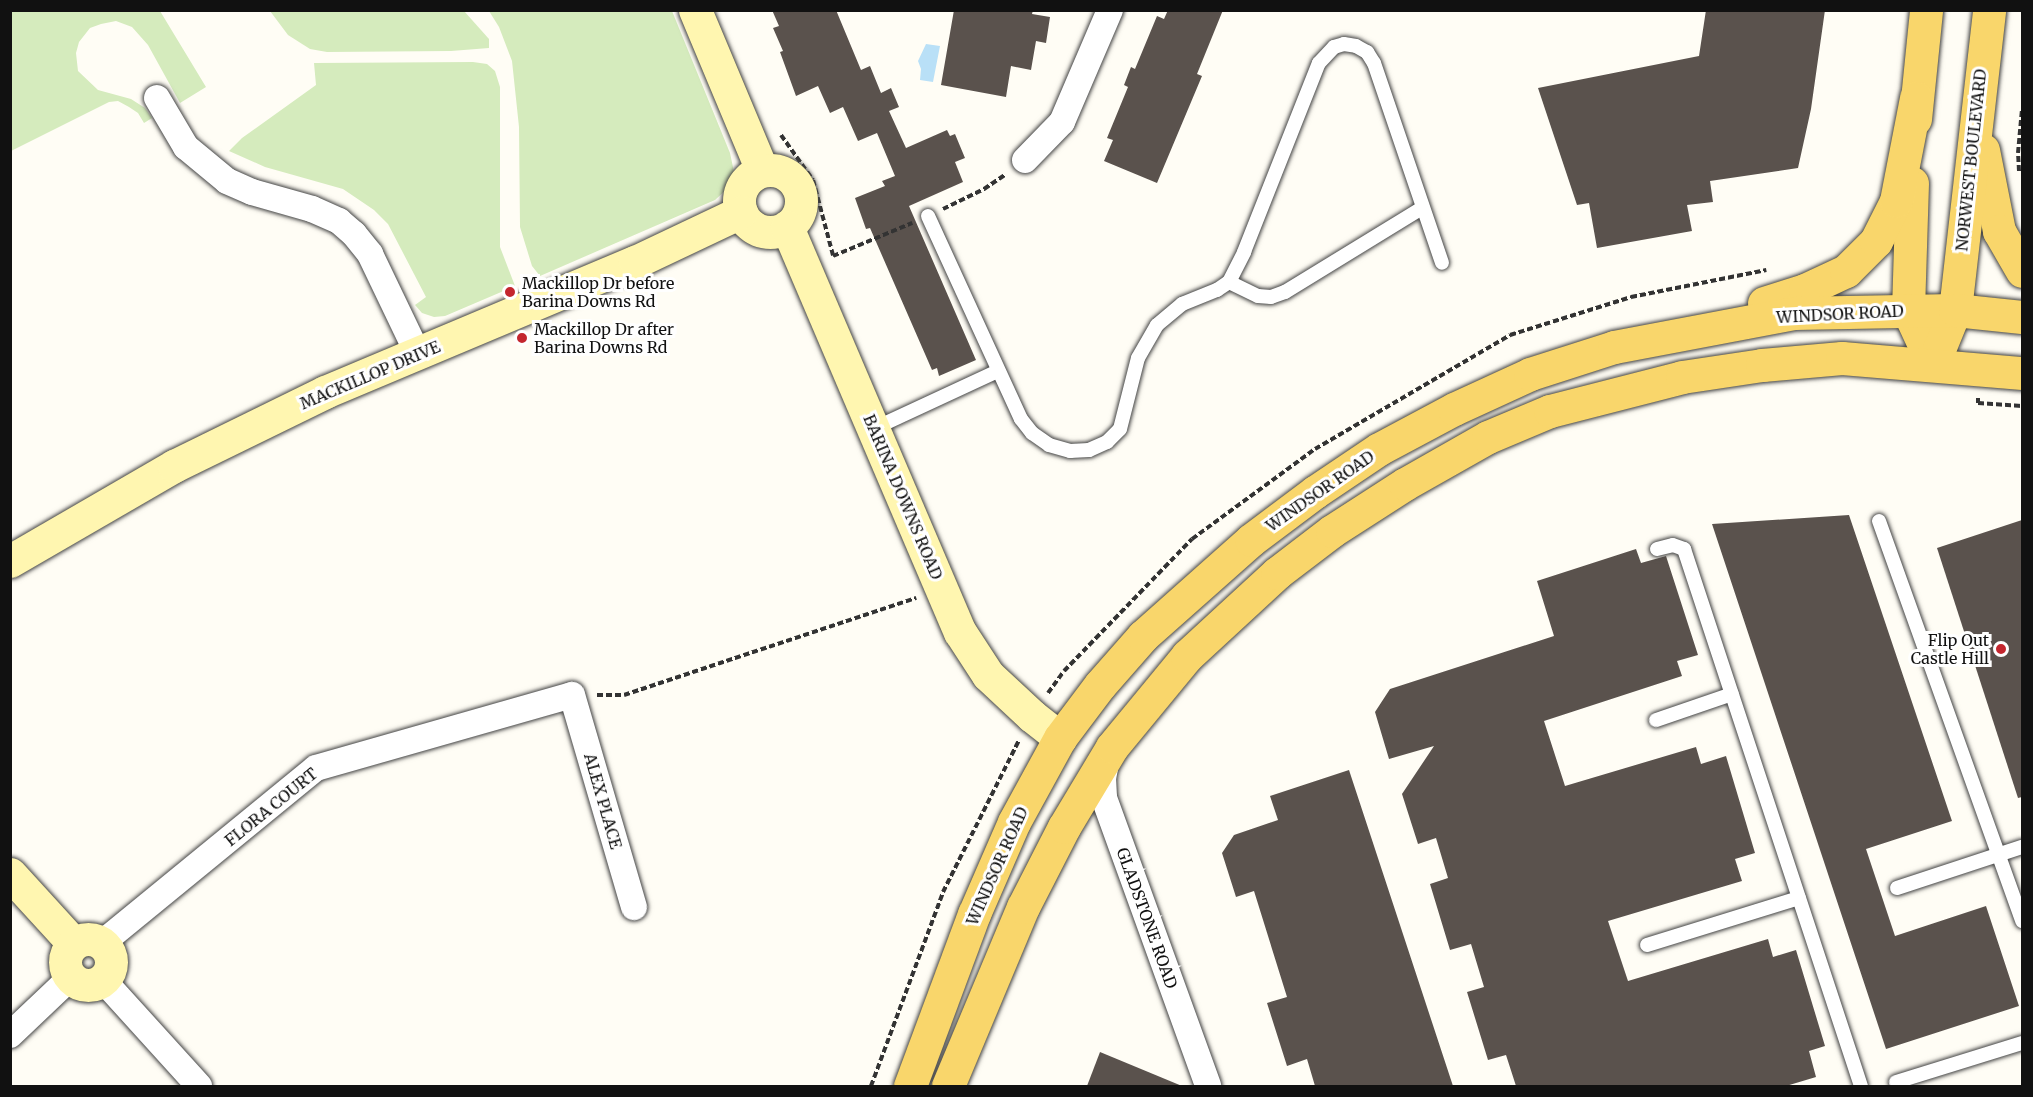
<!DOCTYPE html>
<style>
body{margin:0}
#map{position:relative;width:2033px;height:1097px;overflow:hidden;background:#fffdf5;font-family:Merriweather,serif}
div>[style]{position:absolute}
.green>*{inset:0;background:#d5ebbd}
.water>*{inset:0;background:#b9e0f7}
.building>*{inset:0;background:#5a524d}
.path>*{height:4px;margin-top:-2px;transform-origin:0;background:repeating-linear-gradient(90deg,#333 0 6px,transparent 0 9px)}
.roads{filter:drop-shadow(0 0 2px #444) drop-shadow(0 0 2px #444)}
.lane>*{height:14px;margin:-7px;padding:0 7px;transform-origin:7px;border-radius:7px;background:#fff}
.street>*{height:26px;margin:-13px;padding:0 13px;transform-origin:13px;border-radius:13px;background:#fff}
.secondary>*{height:33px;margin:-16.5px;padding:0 16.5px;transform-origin:16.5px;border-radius:16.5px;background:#fff6b0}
.secondary>.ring{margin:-16.5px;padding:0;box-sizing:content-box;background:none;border:33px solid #fff6b0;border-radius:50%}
.primary>*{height:33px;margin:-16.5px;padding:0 16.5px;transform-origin:16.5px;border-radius:16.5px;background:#f9d66b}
.dots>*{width:16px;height:16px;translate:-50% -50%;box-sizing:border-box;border:3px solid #fff;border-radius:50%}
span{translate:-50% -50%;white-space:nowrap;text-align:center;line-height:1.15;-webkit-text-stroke:6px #fff;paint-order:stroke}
.street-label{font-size:16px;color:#111}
.poi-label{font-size:16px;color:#111}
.left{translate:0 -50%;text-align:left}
.right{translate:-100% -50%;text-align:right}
.frame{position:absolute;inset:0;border:12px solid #111;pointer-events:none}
</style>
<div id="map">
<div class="green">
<div style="clip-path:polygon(11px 10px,160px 11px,206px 87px,180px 103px,148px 45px,132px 27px,116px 21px,101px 24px,90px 28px,79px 42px,76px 53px,78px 71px,98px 90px,131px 99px,145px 108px,152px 118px,144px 123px,138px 113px,129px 107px,118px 101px,109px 102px,11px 151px)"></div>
<div style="clip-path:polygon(270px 11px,464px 11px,489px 39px,489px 48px,451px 51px,327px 52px,310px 49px,288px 35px)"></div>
<div style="clip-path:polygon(489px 11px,672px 11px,730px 153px,734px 172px,728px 188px,715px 200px,540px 276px,532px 266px,520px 227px,519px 127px,512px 61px,499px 27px)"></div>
<div style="clip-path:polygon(473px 62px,487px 64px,495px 71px,500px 87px,500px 247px,515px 286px,445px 316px,434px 317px,422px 313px,415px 305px,426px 297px,388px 224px,374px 210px,343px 189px,265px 167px,229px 151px,242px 138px,316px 85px,314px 63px)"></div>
</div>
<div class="water">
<div style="clip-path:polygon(926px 44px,940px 46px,933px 82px,920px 80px,921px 69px,918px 61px)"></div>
</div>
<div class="building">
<div style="clip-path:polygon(772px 10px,836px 10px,861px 70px,870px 66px,881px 93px,891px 88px,899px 107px,889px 111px,906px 148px,947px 130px,950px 136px,955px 134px,965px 158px,955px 162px,963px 182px,909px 206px,976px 360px,939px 376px,937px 368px,932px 370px,870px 228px,866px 229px,855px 198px,885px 186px,882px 181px,895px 176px,877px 133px,858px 141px,843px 107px,830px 113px,818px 86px,796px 96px,780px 52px,783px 51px,773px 28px,779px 26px)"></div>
<div style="clip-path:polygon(954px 10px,1033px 10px,1032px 14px,1050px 17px,1046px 43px,1036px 41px,1031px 70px,1011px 66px,1006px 97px,941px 85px)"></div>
<div style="clip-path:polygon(1168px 10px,1223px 10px,1197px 74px,1202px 76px,1157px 183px,1104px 161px,1113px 140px,1107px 138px,1128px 87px,1124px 85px,1131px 67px,1135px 69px,1157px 16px,1164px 19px)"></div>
<div style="clip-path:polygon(1706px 10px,1825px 10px,1811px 109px,1798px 168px,1710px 181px,1713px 202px,1687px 205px,1692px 231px,1597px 248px,1589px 203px,1577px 205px,1538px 88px,1699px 56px)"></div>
<div style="clip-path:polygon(1849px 515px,1952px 821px,1866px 849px,1895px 936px,1986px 906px,2019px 1006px,1886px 1049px,1712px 524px)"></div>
<div style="clip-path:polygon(2022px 520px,2022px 797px,2018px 798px,1937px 548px)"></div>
<div style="clip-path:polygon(1636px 549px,1641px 563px,1666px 556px,1698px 655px,1677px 661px,1682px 676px,1544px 721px,1565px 786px,1696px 747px,1701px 764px,1726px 756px,1755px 853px,1735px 859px,1742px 881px,1608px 921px,1628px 981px,1768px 939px,1773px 957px,1796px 950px,1825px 1046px,1809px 1051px,1816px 1077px,1786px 1086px,1516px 1086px,1506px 1055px,1488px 1060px,1467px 992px,1484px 987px,1471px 944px,1450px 950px,1430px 884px,1448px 878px,1436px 838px,1418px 844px,1402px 794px,1434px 746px,1389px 759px,1375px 712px,1390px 689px,1554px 636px,1537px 581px)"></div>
<div style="clip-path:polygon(1349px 770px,1453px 1086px,1315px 1086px,1307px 1059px,1287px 1066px,1267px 1003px,1287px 997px,1254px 891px,1236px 897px,1222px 853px,1234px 835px,1278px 820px,1270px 796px)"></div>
<div style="clip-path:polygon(1100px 1052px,1182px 1086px,1087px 1086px)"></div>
</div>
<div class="path">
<div style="left:781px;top:135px;width:55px;rotate:54.6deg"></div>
<div style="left:813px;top:180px;width:78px;rotate:75.1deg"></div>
<div style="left:2019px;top:171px;width:18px;rotate:-93deg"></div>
<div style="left:2018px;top:153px;width:44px;rotate:-84.8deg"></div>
<div style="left:943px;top:209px;width:46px;rotate:-26deg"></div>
<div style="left:984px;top:189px;width:25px;rotate:-34deg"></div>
<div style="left:833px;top:256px;width:86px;rotate:-22.7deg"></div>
<div style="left:1978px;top:398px;width:5px;rotate:90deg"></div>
<div style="left:1978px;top:403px;width:44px;rotate:3.9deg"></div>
<div style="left:1048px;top:693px;width:27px;rotate:-54deg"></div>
<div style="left:1064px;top:671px;width:184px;rotate:-45.9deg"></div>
<div style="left:1192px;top:539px;width:152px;rotate:-36.2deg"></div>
<div style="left:1315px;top:449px;width:226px;rotate:-30.3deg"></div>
<div style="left:1510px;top:335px;width:127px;rotate:-17.4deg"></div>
<div style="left:1631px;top:297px;width:138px;rotate:-11.3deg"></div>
<div style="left:597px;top:695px;width:27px"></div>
<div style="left:624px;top:695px;width:308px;rotate:-18.4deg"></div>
<div style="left:871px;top:1086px;width:207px;rotate:-69.6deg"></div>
<div style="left:943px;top:892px;width:170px;rotate:-63.4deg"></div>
</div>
<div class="roads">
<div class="lane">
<div style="left:928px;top:216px;width:223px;rotate:65.4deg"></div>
<div style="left:1021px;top:419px;width:18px;rotate:52deg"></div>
<div style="left:1032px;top:433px;width:21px;rotate:35deg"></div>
<div style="left:1049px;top:445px;width:22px;rotate:16deg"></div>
<div style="left:1070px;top:451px;width:19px;rotate:-3deg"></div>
<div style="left:1089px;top:450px;width:20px;rotate:-24deg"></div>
<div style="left:1107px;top:442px;width:18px;rotate:-45deg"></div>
<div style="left:1120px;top:429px;width:73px;rotate:-75.8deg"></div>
<div style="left:1138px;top:358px;width:38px;rotate:-60deg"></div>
<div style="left:1157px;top:325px;width:33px;rotate:-40deg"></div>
<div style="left:1182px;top:304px;width:38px;rotate:-22deg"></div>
<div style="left:1217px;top:290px;width:14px;rotate:-34deg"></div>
<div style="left:1229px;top:282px;width:34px;rotate:-63deg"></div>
<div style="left:1244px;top:252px;width:203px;rotate:-68.4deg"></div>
<div style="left:1319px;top:63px;width:22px;rotate:-47deg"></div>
<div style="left:1334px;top:47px;width:10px;rotate:-17deg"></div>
<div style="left:1344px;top:44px;width:12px;rotate:9deg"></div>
<div style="left:1356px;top:46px;width:13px;rotate:29deg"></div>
<div style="left:1367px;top:52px;width:13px;rotate:58deg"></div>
<div style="left:1374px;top:63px;width:211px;rotate:71.2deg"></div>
<div style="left:1229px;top:282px;width:32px;rotate:26deg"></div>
<div style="left:1258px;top:296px;width:13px;rotate:4deg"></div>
<div style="left:1271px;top:297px;width:15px;rotate:-20deg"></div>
<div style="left:1285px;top:292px;width:161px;rotate:-31.5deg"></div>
<div style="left:875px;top:428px;width:136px;rotate:-24.9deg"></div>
<div style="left:1879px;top:521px;width:425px;rotate:70.3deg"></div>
<div style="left:1657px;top:549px;width:16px;rotate:-14deg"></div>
<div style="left:1673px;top:545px;width:12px;rotate:20deg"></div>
<div style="left:1684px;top:549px;width:565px;rotate:71.76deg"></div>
<div style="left:1656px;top:720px;width:80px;rotate:-18.9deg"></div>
<div style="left:1897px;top:888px;width:132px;rotate:-18.2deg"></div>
<div style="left:1647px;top:945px;width:159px;rotate:-17.2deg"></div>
<div style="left:1896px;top:1082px;width:132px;rotate:-17.2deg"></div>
</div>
<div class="street">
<div style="left:157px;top:98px;width:57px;rotate:59.4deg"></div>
<div style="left:186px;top:147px;width:53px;rotate:39.7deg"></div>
<div style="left:227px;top:181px;width:27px;rotate:24deg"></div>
<div style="left:252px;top:192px;width:62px;rotate:15.8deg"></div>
<div style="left:312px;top:209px;width:30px;rotate:24deg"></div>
<div style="left:339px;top:221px;width:20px;rotate:41deg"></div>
<div style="left:354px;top:234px;width:26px;rotate:51deg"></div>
<div style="left:370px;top:254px;width:111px;rotate:64.4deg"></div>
<div style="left:1025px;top:160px;width:53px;rotate:-45.8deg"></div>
<div style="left:1062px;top:122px;width:122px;rotate:-66.8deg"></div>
<div style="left:1107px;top:758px;width:20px;rotate:101deg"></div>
<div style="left:1103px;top:778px;width:20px;rotate:87deg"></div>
<div style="left:1104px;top:798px;width:306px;rotate:70.1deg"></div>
<div style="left:102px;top:943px;width:276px;rotate:-39.3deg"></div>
<div style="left:316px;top:768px;width:266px;rotate:-15.9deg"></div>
<div style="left:572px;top:695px;width:221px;rotate:73.7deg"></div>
<div style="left:103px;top:980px;width:143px;rotate:47.8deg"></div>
<div style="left:10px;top:1035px;width:83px;rotate:-43.5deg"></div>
</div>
<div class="secondary">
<div style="left:695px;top:10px;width:173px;rotate:67.3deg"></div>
<div class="ring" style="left:739px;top:170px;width:29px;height:29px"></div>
<div style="left:787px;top:227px;width:440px;rotate:66.9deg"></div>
<div style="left:960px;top:632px;width:51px;rotate:56.9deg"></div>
<div style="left:988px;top:675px;width:60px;rotate:43deg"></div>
<div style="left:1032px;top:716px;width:36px;rotate:38deg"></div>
<div style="left:10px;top:561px;width:190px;rotate:-30.1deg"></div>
<div style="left:174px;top:466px;width:168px;rotate:-26.1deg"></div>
<div style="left:325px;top:392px;width:336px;rotate:-22.8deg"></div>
<div style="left:635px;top:262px;width:117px;rotate:-25.3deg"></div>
<div style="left:10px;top:874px;width:93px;rotate:47.6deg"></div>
<div class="ring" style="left:65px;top:939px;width:13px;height:13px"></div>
</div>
<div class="primary">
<div style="left:1915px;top:119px;width:110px;rotate:-84.2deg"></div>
<div style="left:1983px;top:150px;width:83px;rotate:78.8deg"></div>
<div style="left:1999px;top:231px;width:46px;rotate:60.1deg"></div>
<div style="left:1912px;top:183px;width:127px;rotate:91.8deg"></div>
<div style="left:1908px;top:310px;width:60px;rotate:65.2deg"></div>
<div style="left:1764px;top:303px;width:43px;rotate:-17.6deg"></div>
<div style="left:1805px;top:290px;width:45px;rotate:-24.9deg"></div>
<div style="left:1846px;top:271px;width:42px;rotate:-45deg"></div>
<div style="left:1876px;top:241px;width:45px;rotate:-63.4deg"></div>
<div style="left:1896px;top:201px;width:105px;rotate:-79deg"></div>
<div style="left:1933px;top:364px;width:58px;rotate:-67.8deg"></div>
<div style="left:1955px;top:310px;width:302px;rotate:-83.5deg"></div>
<div style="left:910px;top:1086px;width:184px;rotate:-69.6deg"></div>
<div style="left:974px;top:914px;width:100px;rotate:-66.5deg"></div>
<div style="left:1014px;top:822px;width:96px;rotate:-61.3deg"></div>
<div style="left:1060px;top:738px;width:66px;rotate:-53deg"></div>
<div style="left:1100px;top:685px;width:65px;rotate:-48.7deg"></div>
<div style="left:1143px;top:636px;width:144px;rotate:-41.6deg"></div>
<div style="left:1251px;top:540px;width:80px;rotate:-36.9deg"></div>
<div style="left:1315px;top:492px;width:77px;rotate:-33.9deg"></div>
<div style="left:1379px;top:449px;width:85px;rotate:-28.1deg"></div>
<div style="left:1454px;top:409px;width:84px;rotate:-24.7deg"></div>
<div style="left:1530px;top:374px;width:88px;rotate:-17.8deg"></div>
<div style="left:1614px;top:347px;width:183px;rotate:-10.7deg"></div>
<div style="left:1794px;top:313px;width:161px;rotate:-1.1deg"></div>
<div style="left:1955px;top:310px;width:67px;rotate:6deg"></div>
<div style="left:948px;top:1086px;width:194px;rotate:-67.3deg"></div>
<div style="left:1023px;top:907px;width:90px;rotate:-62.9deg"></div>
<div style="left:1064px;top:827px;width:93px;rotate:-59deg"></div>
<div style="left:1112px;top:747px;width:118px;rotate:-50.5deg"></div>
<div style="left:1187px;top:656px;width:122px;rotate:-42.7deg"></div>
<div style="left:1277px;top:573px;width:69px;rotate:-37.4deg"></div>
<div style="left:1332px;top:531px;width:87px;rotate:-32.8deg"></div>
<div style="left:1405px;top:484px;width:95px;rotate:-29.5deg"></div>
<div style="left:1488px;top:437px;width:67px;rotate:-22.8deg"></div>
<div style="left:1550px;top:411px;width:136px;rotate:-14.4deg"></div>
<div style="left:1682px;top:377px;width:81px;rotate:-8.5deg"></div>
<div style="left:1762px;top:365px;width:80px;rotate:-5deg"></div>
<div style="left:1842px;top:358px;width:181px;rotate:4.8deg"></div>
</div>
</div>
<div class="dots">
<div style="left:510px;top:292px;background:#c4262e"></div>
<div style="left:522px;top:338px;background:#c4262e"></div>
<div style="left:2001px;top:649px;background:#c4262e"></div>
</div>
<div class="street-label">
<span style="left:1971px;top:160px;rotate:-84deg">NORWEST BOULEVARD</span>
<span style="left:1840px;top:314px;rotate:-3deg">WINDSOR ROAD</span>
<span style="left:370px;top:375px;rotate:-23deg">MACKILLOP DRIVE</span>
<span style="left:1320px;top:491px;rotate:-35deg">WINDSOR ROAD</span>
<span style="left:903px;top:497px;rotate:67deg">BARINA DOWNS ROAD</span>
<span style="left:603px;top:801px;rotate:74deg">ALEX PLACE</span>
<span style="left:271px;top:807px;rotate:-39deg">FLORA COURT</span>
<span style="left:997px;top:866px;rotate:-66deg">WINDSOR ROAD</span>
<span style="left:1147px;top:918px;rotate:70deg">GLADSTONE ROAD</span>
</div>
<div class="poi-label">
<span class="left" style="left:522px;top:292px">Mackillop Dr before<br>Barina Downs Rd</span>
<span class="left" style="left:534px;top:338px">Mackillop Dr after<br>Barina Downs Rd</span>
<span class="right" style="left:1989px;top:649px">Flip Out<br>Castle Hill</span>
</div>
<div class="frame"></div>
</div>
